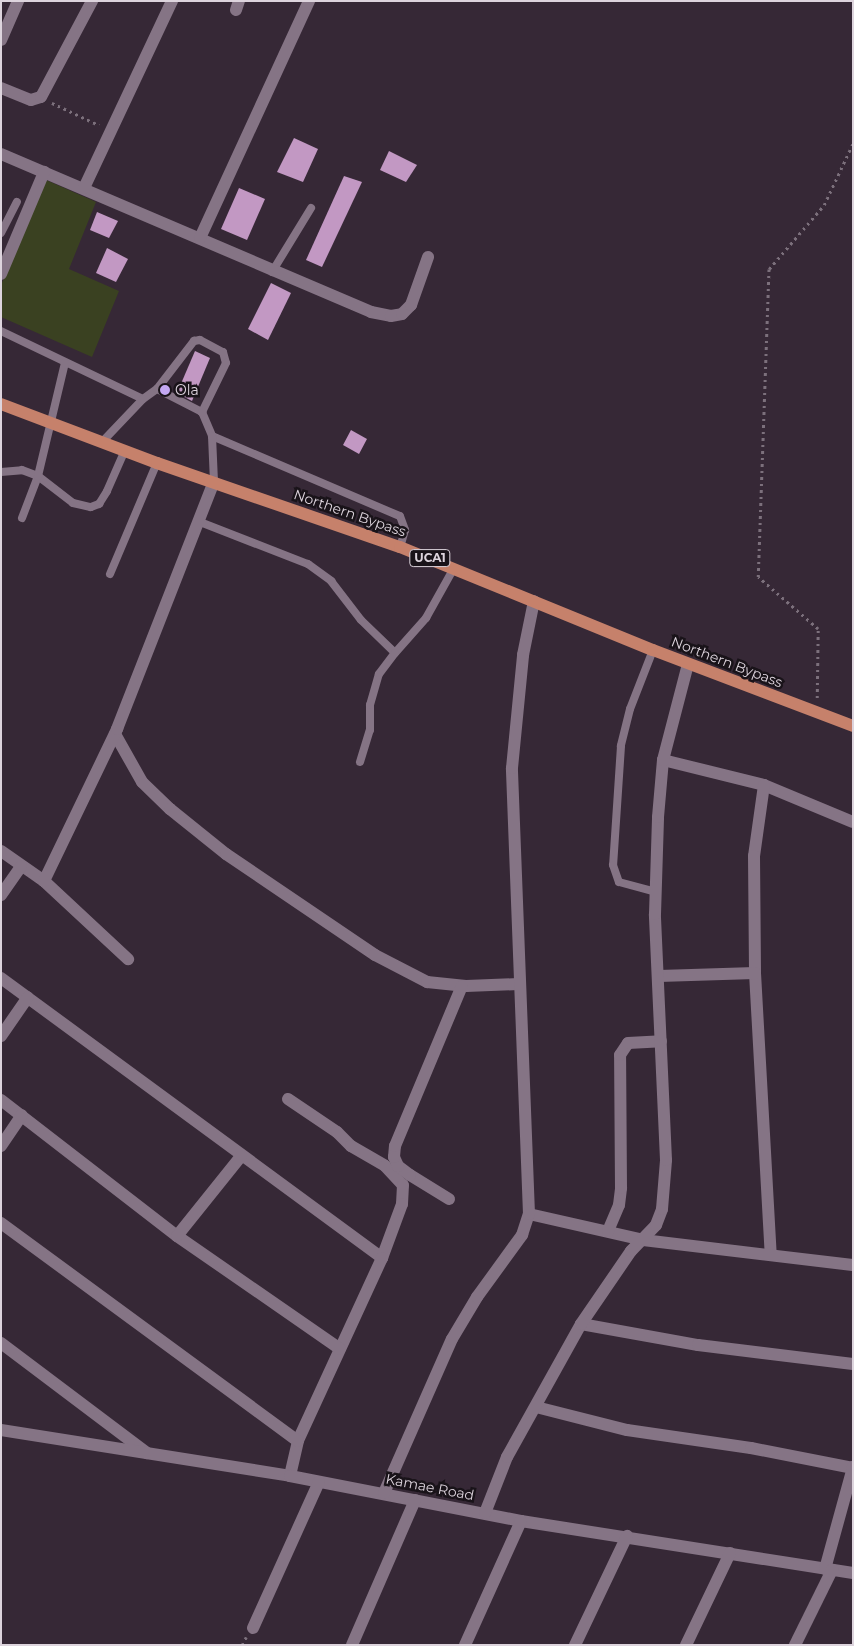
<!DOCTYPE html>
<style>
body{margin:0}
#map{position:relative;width:854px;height:1646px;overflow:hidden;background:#362836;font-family:Montserrat,sans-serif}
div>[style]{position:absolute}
.green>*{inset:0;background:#3a4121}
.building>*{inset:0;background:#c298c3}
.path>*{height:2.5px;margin-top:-1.25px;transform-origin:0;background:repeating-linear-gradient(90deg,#7c707c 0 2.5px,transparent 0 6.5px)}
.lane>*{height:8px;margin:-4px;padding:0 4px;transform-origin:4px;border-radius:4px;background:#857485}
.street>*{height:12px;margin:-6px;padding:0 6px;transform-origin:6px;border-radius:6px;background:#857485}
.primary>*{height:12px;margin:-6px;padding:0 6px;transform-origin:6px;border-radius:6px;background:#c6816b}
.dots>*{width:14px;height:14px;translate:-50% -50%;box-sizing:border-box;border:2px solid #191319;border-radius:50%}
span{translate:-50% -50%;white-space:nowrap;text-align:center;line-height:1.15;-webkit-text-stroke:5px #191319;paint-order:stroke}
.shield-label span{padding:1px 4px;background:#191319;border:1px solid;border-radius:4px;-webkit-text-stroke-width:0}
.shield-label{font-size:12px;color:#ddd4dd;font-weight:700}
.poi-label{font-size:14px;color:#ddd4dd}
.left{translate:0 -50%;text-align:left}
.street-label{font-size:14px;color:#ddd4dd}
.frame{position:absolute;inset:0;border:2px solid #ddd4dd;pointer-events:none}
</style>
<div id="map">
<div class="green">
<div style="clip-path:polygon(46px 180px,96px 202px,69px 269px,119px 291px,92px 357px,1px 317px,1px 285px)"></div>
</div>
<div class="building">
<div style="clip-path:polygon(294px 138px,318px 149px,303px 182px,277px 172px)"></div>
<div style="clip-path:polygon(389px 151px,417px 165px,406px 182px,380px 170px)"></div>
<div style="clip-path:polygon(344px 176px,362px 182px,322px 267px,306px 260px)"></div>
<div style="clip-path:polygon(239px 188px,265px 199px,247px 240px,221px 229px)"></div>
<div style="clip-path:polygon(97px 212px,118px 221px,109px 238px,90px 230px)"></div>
<div style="clip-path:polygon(107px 248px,128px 259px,116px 282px,96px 273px)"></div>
<div style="clip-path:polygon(271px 283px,291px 293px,268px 340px,248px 329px)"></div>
<div style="clip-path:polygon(195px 351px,210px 358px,192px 401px,177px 393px)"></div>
<div style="clip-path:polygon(351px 430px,367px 439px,359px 454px,343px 445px)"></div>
</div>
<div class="path">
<div style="left:52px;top:103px;width:52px;rotate:25.1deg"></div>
<div style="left:817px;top:698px;width:69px;rotate:-89.2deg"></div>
<div style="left:818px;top:629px;width:79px;rotate:-139.1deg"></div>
<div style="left:758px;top:577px;width:308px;rotate:-88deg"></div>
<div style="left:769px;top:269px;width:84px;rotate:-49.3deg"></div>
<div style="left:824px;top:205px;width:68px;rotate:-64.9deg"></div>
<div style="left:242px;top:1645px;width:9px;rotate:-63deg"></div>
</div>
<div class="lane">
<div style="left:1px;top:233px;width:35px;rotate:-63deg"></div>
<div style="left:272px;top:272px;width:75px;rotate:-58.6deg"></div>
<div style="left:1px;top:331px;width:157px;rotate:25.6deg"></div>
<div style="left:143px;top:399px;width:17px;rotate:-36deg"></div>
<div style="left:157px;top:389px;width:51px;rotate:27.1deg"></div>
<div style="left:202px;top:412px;width:26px;rotate:67deg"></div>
<div style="left:212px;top:436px;width:204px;rotate:23.1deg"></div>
<div style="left:400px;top:516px;width:15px;rotate:70deg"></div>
<div style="left:405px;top:530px;width:18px;rotate:106deg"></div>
<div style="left:157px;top:389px;width:61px;rotate:-52.4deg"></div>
<div style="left:194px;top:341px;width:6px;rotate:-9deg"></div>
<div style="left:200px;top:340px;width:26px;rotate:28deg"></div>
<div style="left:223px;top:352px;width:11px;rotate:75deg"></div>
<div style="left:226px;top:363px;width:55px;rotate:116.1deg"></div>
<div style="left:212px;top:436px;width:46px;rotate:87.5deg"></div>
<div style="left:102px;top:442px;width:59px;rotate:-46.4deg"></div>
<div style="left:1px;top:472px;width:21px;rotate:-5deg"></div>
<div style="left:22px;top:470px;width:17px;rotate:21deg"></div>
<div style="left:38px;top:476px;width:44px;rotate:37.6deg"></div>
<div style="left:73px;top:503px;width:18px;rotate:13deg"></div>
<div style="left:91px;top:507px;width:9px;rotate:-21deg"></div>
<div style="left:99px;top:504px;width:15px;rotate:-58deg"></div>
<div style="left:107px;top:491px;width:45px;rotate:-66.3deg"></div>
<div style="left:22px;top:518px;width:45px;rotate:-69.1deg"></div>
<div style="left:38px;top:476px;width:116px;rotate:-76.6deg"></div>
<div style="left:200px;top:522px;width:116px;rotate:21.3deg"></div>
<div style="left:308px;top:564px;width:29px;rotate:36deg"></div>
<div style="left:331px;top:581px;width:49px;rotate:52.4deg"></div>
<div style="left:361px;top:620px;width:47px;rotate:44.1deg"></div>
<div style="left:395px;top:653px;width:47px;rotate:-48.5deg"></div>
<div style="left:426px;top:618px;width:57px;rotate:-60.8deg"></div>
<div style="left:110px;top:574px;width:121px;rotate:-67.1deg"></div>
<div style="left:653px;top:650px;width:63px;rotate:111.3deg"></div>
<div style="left:630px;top:709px;width:38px;rotate:104deg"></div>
<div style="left:621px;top:746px;width:119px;rotate:93.8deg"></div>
<div style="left:613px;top:865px;width:18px;rotate:71deg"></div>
<div style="left:619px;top:882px;width:38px;rotate:15deg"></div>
<div style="left:360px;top:762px;width:34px;rotate:-73deg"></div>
<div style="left:370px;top:730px;width:25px;rotate:-90deg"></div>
<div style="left:370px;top:705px;width:32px;rotate:-74deg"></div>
<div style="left:379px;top:674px;width:26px;rotate:-53deg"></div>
</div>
<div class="street">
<div style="left:236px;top:10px;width:9px;rotate:-72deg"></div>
<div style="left:1px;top:40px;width:43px;rotate:-66.4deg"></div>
<div style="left:1px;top:88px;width:32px;rotate:22deg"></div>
<div style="left:31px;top:100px;width:10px;rotate:-17deg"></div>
<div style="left:41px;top:97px;width:109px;rotate:-62deg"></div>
<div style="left:1px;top:154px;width:402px;rotate:23.1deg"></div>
<div style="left:371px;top:312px;width:20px;rotate:11deg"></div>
<div style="left:391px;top:316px;width:11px;rotate:-10deg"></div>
<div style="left:402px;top:314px;width:13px;rotate:-45deg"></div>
<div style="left:411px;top:305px;width:51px;rotate:-70.5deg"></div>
<div style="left:84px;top:188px;width:207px;rotate:-64.8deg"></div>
<div style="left:200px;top:238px;width:261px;rotate:-65.3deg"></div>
<div style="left:1px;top:274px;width:111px;rotate:-67.1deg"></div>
<div style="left:115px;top:734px;width:55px;rotate:60.6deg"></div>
<div style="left:142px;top:782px;width:39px;rotate:44deg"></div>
<div style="left:170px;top:809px;width:72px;rotate:38.8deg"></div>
<div style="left:226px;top:854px;width:180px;rotate:34.1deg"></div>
<div style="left:375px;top:955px;width:59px;rotate:27.4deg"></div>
<div style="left:427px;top:982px;width:39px;rotate:6deg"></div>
<div style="left:466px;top:986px;width:52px;rotate:-2.2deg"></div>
<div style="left:663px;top:760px;width:104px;rotate:13.9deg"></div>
<div style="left:764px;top:785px;width:96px;rotate:22.6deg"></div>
<div style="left:764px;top:785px;width:72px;rotate:98deg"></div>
<div style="left:754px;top:856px;width:117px;rotate:89.5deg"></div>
<div style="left:755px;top:973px;width:282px;rotate:86.8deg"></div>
<div style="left:1px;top:851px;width:52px;rotate:34.9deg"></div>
<div style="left:44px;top:881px;width:115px;rotate:42.9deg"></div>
<div style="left:44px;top:881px;width:169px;rotate:-64.3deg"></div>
<div style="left:117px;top:729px;width:265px;rotate:-68.6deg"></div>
<div style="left:1px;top:895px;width:35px;rotate:-55deg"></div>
<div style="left:659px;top:976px;width:96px;rotate:-1.8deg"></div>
<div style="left:1px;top:978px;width:473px;rotate:36.3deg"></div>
<div style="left:1px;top:1036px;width:47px;rotate:-55.3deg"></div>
<div style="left:288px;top:1099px;width:59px;rotate:34deg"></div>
<div style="left:337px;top:1132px;width:20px;rotate:45deg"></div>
<div style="left:351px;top:1146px;width:39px;rotate:30deg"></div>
<div style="left:385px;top:1166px;width:26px;rotate:47deg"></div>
<div style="left:403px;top:1185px;width:19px;rotate:93deg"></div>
<div style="left:402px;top:1204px;width:58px;rotate:110.3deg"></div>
<div style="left:382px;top:1258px;width:201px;rotate:114.7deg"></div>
<div style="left:298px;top:1441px;width:36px;rotate:103deg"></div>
<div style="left:1px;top:1100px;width:222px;rotate:37.7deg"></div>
<div style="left:177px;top:1236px;width:198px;rotate:34.7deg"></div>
<div style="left:1px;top:1146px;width:37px;rotate:-56deg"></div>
<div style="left:449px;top:1199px;width:46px;rotate:-148.4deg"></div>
<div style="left:410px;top:1175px;width:15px;rotate:-143deg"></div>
<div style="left:398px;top:1166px;width:10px;rotate:-114deg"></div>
<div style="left:394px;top:1157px;width:11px;rotate:-85deg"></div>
<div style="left:395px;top:1146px;width:173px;rotate:-67.3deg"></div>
<div style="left:529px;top:1214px;width:117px;rotate:12.8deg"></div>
<div style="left:643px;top:1240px;width:211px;rotate:6.8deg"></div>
<div style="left:1px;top:1223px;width:368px;rotate:36.3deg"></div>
<div style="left:608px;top:1231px;width:28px;rotate:-67deg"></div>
<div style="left:619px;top:1205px;width:17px;rotate:-83deg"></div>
<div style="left:621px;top:1188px;width:133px;rotate:-90.4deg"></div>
<div style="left:620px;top:1055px;width:14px;rotate:-56deg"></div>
<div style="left:628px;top:1043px;width:33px;rotate:-3deg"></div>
<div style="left:177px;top:1236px;width:102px;rotate:-51.3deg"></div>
<div style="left:581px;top:1324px;width:119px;rotate:10.2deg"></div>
<div style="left:698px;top:1345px;width:156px;rotate:7deg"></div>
<div style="left:1px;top:1343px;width:183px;rotate:37deg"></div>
<div style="left:536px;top:1407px;width:94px;rotate:14.2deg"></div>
<div style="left:627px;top:1430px;width:125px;rotate:8.3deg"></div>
<div style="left:751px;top:1448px;width:104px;rotate:11.1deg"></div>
<div style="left:1px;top:1430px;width:293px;rotate:9deg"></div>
<div style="left:290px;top:1476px;width:235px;rotate:11deg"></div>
<div style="left:521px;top:1521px;width:336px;rotate:8.9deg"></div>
<div style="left:384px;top:1493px;width:168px;rotate:-66.2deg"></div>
<div style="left:452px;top:1339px;width:49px;rotate:-59.2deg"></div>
<div style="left:477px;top:1297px;width:77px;rotate:-54deg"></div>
<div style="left:522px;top:1235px;width:22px;rotate:-72deg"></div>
<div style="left:529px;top:1214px;width:446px;rotate:-92.2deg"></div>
<div style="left:512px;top:768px;width:114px;rotate:-84.4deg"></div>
<div style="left:523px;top:655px;width:55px;rotate:-78.5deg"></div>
<div style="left:485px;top:1513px;width:60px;rotate:-68.6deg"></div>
<div style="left:507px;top:1457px;width:152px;rotate:-60.9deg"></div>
<div style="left:581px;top:1324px;width:88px;rotate:-55.6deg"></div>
<div style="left:631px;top:1251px;width:36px;rotate:-46deg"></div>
<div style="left:656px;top:1225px;width:17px;rotate:-69deg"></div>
<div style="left:662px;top:1209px;width:49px;rotate:-85.3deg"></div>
<div style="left:666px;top:1160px;width:246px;rotate:-92.6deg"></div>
<div style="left:655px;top:914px;width:97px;rotate:-88.2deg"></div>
<div style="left:658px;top:817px;width:57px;rotate:-85deg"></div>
<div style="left:663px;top:760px;width:99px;rotate:-75.4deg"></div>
<div style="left:825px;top:1569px;width:106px;rotate:-74.6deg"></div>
<div style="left:253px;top:1628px;width:160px;rotate:-65.7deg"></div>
<div style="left:352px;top:1645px;width:158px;rotate:-66.5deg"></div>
<div style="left:465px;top:1645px;width:136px;rotate:-65.7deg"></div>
<div style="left:575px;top:1645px;width:121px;rotate:-64.5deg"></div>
<div style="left:686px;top:1645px;width:102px;rotate:-64.4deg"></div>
<div style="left:795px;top:1645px;width:84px;rotate:-63.7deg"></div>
</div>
<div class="primary">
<div style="left:1px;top:404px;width:167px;rotate:20.7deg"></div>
<div style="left:157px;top:463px;width:257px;rotate:19.1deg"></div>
<div style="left:400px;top:547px;width:273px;rotate:22.2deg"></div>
<div style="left:653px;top:650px;width:214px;rotate:20.8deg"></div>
</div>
<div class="dots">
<div style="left:165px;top:390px;background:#c3a7f2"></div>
</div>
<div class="shield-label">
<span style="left:430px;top:558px">UCA1</span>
</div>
<div class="poi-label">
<span class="left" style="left:175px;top:390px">Ola</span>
</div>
<div class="street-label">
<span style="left:350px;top:513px;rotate:19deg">Northern Bypass</span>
<span style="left:727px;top:662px;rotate:21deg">Northern Bypass</span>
<span style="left:430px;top:1487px;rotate:11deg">Kamae Road</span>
</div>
<div class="frame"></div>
</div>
